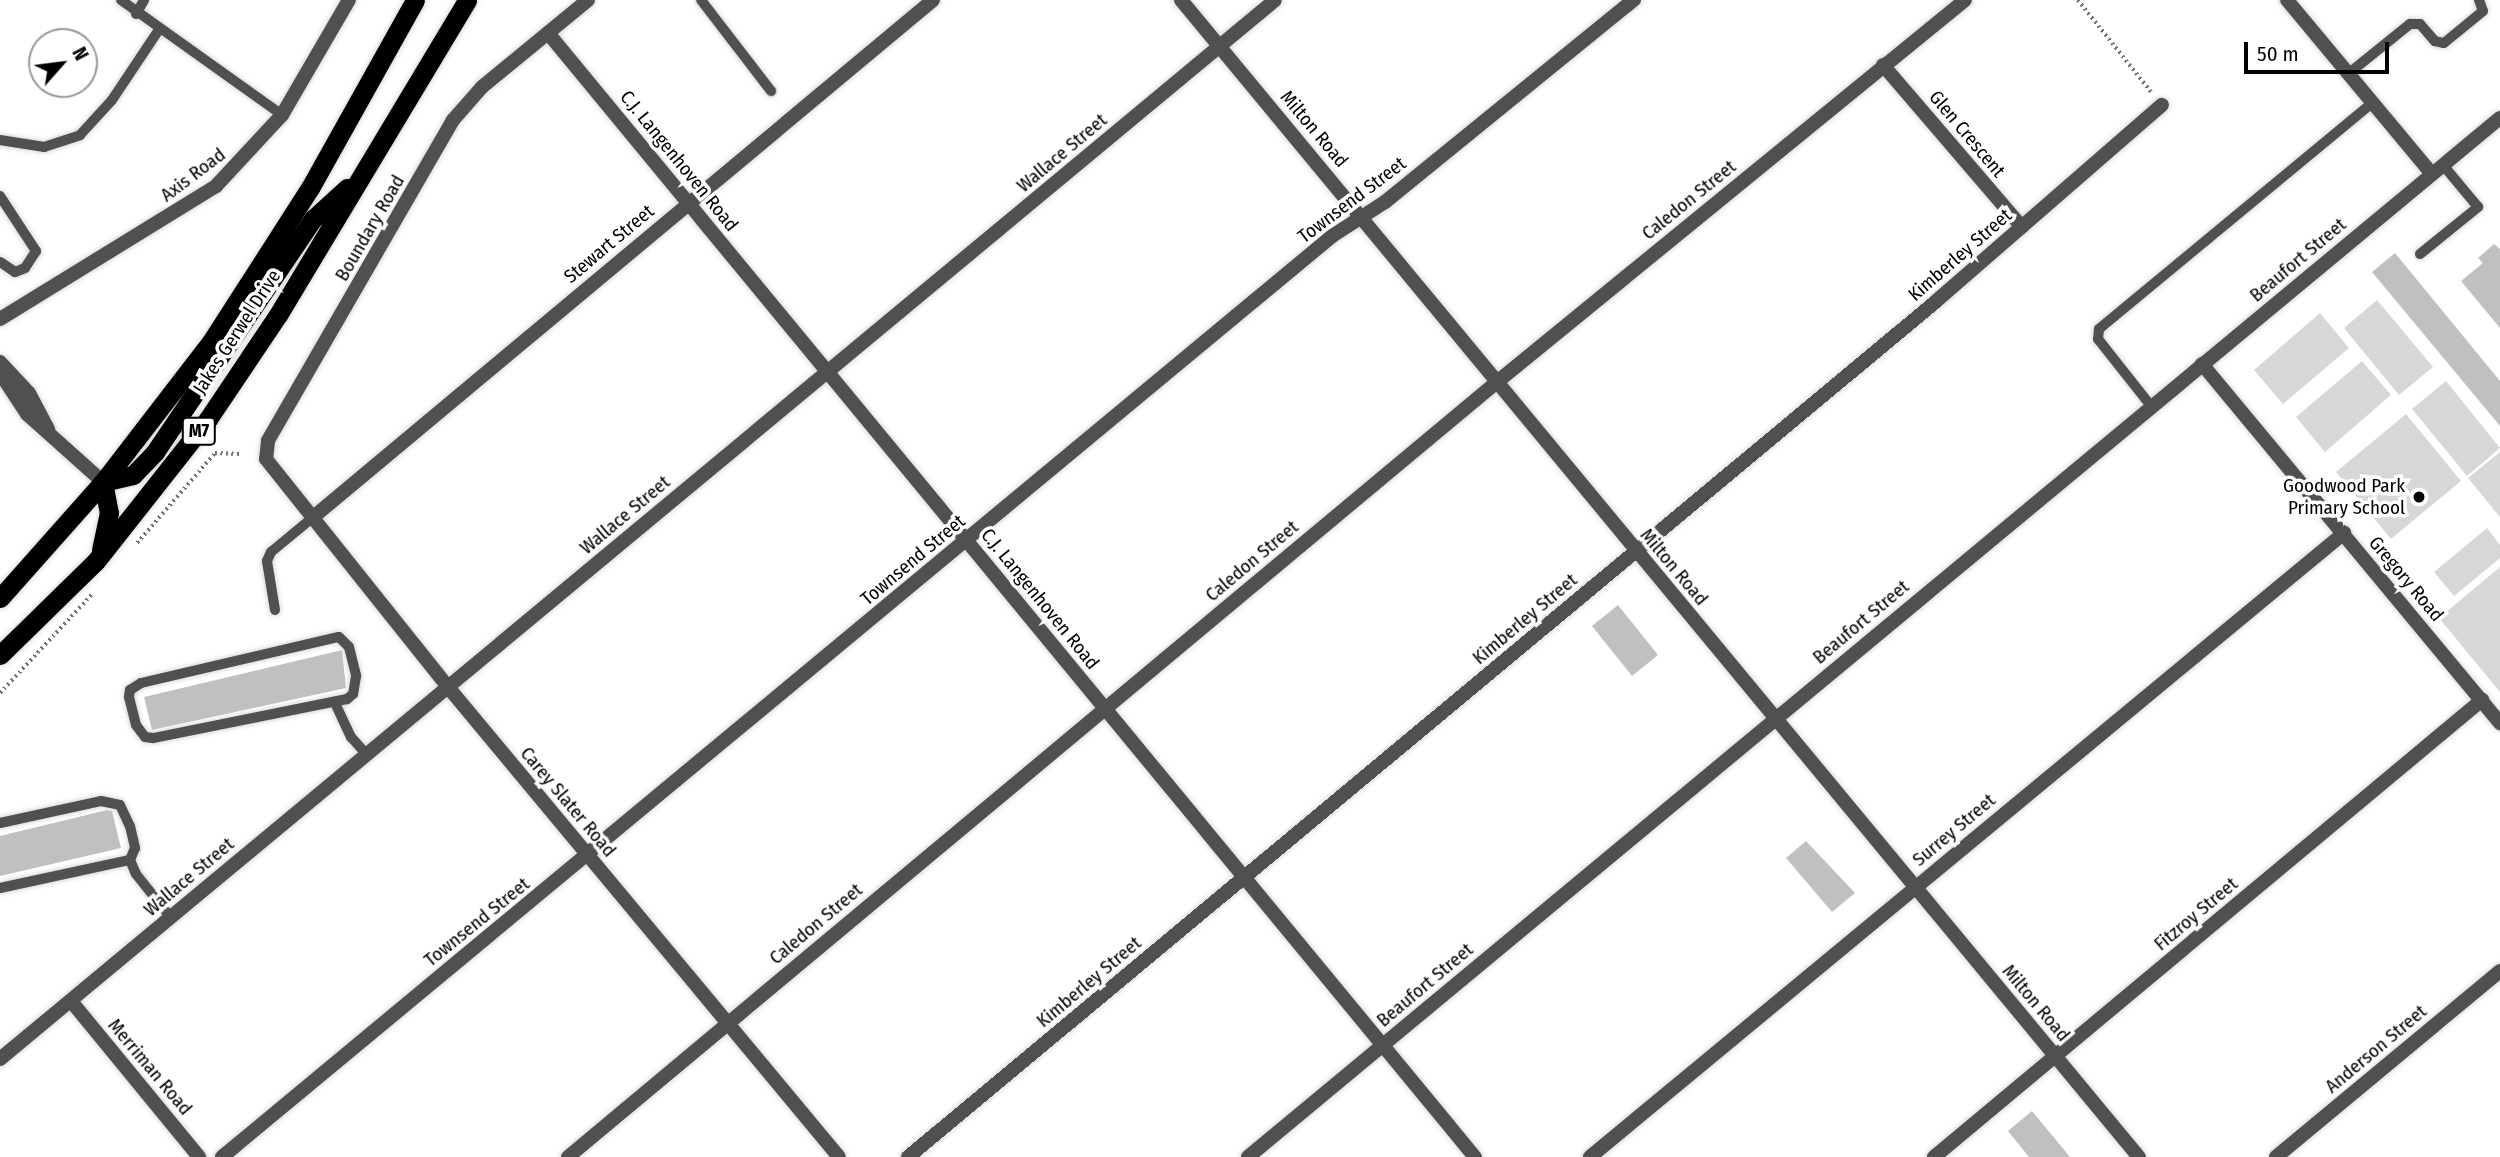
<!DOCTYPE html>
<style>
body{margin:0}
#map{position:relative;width:2500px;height:1157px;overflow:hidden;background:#fff;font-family:"Fira Sans Condensed",sans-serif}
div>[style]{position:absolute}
.green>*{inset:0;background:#d7d7d7}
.building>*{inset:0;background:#c0c0c0}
.path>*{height:3.5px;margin-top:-1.75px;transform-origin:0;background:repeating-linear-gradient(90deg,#727272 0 2px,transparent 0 5.5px)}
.roads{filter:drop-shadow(0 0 2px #dbdbdb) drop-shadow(0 0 2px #dbdbdb)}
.service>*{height:10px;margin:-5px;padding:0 5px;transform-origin:5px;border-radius:5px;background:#505050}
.minor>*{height:14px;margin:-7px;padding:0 7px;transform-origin:7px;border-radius:7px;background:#505050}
.tertiary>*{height:14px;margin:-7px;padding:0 7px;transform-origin:7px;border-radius:7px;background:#505050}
.trunk>*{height:19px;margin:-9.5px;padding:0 9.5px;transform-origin:9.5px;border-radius:9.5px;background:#000}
.dots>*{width:19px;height:19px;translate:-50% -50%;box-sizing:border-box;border:4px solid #fff;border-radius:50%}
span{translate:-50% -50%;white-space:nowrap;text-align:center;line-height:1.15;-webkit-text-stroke:7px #fff;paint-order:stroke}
.shield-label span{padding:2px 5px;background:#fff;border:2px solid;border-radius:5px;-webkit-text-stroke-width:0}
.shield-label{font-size:18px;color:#000;font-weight:700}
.street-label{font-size:19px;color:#000}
.poi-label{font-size:19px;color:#000}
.right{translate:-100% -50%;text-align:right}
.north{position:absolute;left:28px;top:28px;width:70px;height:70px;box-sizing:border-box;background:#fff;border:2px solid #999;border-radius:50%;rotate:62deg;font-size:19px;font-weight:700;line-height:28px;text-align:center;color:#000}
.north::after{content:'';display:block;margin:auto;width:24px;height:32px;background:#000;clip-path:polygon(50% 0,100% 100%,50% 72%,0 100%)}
.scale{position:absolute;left:2244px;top:42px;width:145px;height:32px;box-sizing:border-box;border:4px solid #000;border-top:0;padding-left:9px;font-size:21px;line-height:24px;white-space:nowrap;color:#000;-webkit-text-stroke:5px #fff;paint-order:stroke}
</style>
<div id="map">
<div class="green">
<div style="clip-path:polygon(2377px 300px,2433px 367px,2399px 395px,2344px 328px)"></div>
<div style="clip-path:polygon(2320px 313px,2349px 348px,2283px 404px,2254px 370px)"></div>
<div style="clip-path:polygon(2362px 361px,2391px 395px,2325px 452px,2296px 417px)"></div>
<div style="clip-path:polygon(2446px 381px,2500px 448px,2467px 476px,2412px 409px)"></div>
<div style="clip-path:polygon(2406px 414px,2461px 481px,2391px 539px,2336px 472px)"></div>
<div style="clip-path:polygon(2500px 452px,2500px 517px,2468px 478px)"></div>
<div style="clip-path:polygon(2487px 528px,2500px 545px,2500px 558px,2454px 596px,2434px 572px)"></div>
<div style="clip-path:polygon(2500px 567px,2500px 692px,2439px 618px)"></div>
</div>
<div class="building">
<div style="clip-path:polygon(2494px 244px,2500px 249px,2500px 328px,2461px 281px,2483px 263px,2478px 258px)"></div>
<div style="clip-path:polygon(2395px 253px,2500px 381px,2500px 426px,2372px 272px)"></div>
<div style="clip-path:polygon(1618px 605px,1658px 655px,1632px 676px,1592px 626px)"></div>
<div style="clip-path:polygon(342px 650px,346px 688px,152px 730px,144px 697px)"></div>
<div style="clip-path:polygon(107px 810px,112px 811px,121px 848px,0 876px,0 836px)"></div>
<div style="clip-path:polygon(1806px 841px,1855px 893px,1832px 912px,1786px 858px)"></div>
<div style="clip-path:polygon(2032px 1111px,2070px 1157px,2029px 1157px,2008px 1131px)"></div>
</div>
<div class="path">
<div style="left:2078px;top:0;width:119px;rotate:51.5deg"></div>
<div style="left:137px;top:543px;width:119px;rotate:-49.1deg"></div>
<div style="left:215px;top:453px;width:26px;rotate:2deg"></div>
<div style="left:0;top:693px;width:137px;rotate:-47.1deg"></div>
</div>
<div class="roads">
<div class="service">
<div style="left:121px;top:0;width:198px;rotate:35.5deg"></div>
<div style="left:701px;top:0;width:115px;rotate:52.4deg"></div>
<div style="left:136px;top:14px;width:16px;rotate:-60deg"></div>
<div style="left:2348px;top:74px;width:80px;rotate:-38.9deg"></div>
<div style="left:2410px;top:24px;width:10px"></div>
<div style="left:2420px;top:24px;width:23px;rotate:49deg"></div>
<div style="left:2435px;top:41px;width:9px;rotate:13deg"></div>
<div style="left:2444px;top:43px;width:50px;rotate:-39.4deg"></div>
<div style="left:2483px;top:11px;width:12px;rotate:-110deg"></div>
<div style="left:0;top:140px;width:45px;rotate:9deg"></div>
<div style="left:44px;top:147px;width:38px;rotate:-18deg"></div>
<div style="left:80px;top:135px;width:47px;rotate:-47.6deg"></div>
<div style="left:112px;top:100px;width:83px;rotate:-56.3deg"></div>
<div style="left:0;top:196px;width:66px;rotate:56.8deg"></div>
<div style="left:36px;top:251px;width:20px;rotate:123deg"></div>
<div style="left:25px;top:268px;width:11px;rotate:158deg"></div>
<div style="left:15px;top:272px;width:18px;rotate:-146deg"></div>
<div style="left:2420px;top:254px;width:75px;rotate:-39deg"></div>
<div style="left:2478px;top:207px;width:55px;rotate:-129.8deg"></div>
<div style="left:2151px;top:406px;width:85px;rotate:-128.3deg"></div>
<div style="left:2098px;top:339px;width:10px;rotate:-84deg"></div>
<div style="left:2099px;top:329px;width:354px;rotate:-39.6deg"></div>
<div style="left:275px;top:610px;width:50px;rotate:-99.3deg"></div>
<div style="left:267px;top:561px;width:10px;rotate:-66deg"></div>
<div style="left:271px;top:552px;width:52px;rotate:-39.5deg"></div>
<div style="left:339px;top:637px;width:14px;rotate:45deg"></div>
<div style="left:349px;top:647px;width:30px;rotate:76deg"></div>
<div style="left:356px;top:676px;width:18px;rotate:99deg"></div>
<div style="left:353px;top:694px;width:8px;rotate:140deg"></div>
<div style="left:347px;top:699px;width:198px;rotate:168.6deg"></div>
<div style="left:153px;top:738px;width:8px;rotate:-173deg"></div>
<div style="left:145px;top:737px;width:15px;rotate:-127deg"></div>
<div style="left:136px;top:725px;width:29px;rotate:-104deg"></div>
<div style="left:129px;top:697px;width:7px;rotate:-82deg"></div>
<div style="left:130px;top:690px;width:13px;rotate:-32deg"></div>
<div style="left:141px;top:683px;width:203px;rotate:-13.1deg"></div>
<div style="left:335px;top:703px;width:38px;rotate:65deg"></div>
<div style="left:351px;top:737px;width:24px;rotate:48deg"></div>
<div style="left:0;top:823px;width:103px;rotate:-12.3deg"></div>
<div style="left:101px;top:801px;width:19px;rotate:12deg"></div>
<div style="left:120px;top:805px;width:23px;rotate:65deg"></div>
<div style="left:130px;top:826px;width:23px;rotate:77deg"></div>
<div style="left:135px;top:848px;width:13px;rotate:113deg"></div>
<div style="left:130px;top:860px;width:15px;rotate:67deg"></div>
<div style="left:136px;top:874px;width:56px;rotate:51.5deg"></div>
<div style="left:0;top:888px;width:133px;rotate:-12.2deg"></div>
</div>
<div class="minor">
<div style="left:588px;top:0;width:137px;rotate:140.6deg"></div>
<div style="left:482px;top:87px;width:44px;rotate:131.3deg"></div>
<div style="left:453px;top:120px;width:370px;rotate:120deg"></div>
<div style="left:268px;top:441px;width:18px;rotate:96deg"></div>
<div style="left:266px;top:459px;width:292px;rotate:51.4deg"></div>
<div style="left:448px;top:687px;width:611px;rotate:50.24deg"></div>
<div style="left:2287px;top:0;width:226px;rotate:50.2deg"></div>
<div style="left:548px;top:33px;width:1457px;rotate:50.49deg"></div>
<div style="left:1883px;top:65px;width:213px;rotate:49.4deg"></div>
<div style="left:0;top:319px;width:254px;rotate:-31.6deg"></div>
<div style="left:216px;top:186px;width:97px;rotate:-47.1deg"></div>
<div style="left:282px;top:115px;width:133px;rotate:-59.8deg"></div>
<div style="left:0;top:362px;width:42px;rotate:46.9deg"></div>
<div style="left:29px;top:393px;width:41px;rotate:62.2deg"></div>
<div style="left:2202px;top:364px;width:467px;rotate:50.3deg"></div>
<div style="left:0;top:373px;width:49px;rotate:56.6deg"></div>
<div style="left:27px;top:414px;width:102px;rotate:41.8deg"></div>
<div style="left:311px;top:519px;width:810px;rotate:-39.84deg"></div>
<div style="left:71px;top:1001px;width:202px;rotate:50.6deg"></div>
<div style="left:0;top:1059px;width:1657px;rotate:-39.71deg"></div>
<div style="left:222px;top:1157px;width:1442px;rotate:-39.68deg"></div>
<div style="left:1332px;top:236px;width:63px;rotate:-32.7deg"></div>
<div style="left:1385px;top:202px;width:321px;rotate:-39.1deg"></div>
<div style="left:568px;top:1157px;width:1210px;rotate:-39.84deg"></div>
<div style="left:1497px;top:382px;width:604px;rotate:-39.22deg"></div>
<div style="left:908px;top:1157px;width:1335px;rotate:-39.77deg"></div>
<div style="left:1934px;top:303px;width:302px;rotate:-41deg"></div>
<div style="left:1248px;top:1157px;width:1627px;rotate:-39.69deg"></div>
<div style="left:1590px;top:1157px;width:979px;rotate:-39.61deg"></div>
<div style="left:1934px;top:1157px;width:714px;rotate:-39.83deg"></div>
<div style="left:2276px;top:1157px;width:291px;rotate:-39.7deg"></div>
</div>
<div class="tertiary">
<div style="left:1181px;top:0;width:1502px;rotate:50.38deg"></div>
</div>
<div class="trunk">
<div style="left:103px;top:482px;width:31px;rotate:-13deg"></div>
<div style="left:133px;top:475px;width:32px;rotate:-46deg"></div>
<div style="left:155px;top:452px;width:282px;rotate:-55.9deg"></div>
<div style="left:313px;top:219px;width:46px;rotate:-42.4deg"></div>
<div style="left:101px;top:550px;width:38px;rotate:-78deg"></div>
<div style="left:109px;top:513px;width:32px;rotate:-101deg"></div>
<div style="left:0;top:598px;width:155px;rotate:-48.4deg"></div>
<div style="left:103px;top:482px;width:177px;rotate:-52.4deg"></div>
<div style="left:211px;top:342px;width:183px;rotate:-57.3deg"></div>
<div style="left:310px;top:188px;width:215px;rotate:-60.8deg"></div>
<div style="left:0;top:655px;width:134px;rotate:-44.4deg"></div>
<div style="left:96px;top:561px;width:181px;rotate:-51.7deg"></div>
<div style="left:208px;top:419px;width:125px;rotate:-56.1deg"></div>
<div style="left:278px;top:315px;width:367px;rotate:-59deg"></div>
</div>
</div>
<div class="dots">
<div style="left:2419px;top:497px;background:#000"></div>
</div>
<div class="shield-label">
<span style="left:199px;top:431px">M7</span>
</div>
<div class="street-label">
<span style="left:1314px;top:129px;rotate:50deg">Milton Road</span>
<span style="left:1967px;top:134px;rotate:50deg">Glen Crescent</span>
<span style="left:1062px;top:153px;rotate:-40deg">Wallace Street</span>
<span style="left:679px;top:161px;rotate:51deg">C.J. Langenhoven Road</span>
<span style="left:193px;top:175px;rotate:-37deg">Axis Road</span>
<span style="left:1352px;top:200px;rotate:-37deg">Townsend Street</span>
<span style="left:1689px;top:200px;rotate:-39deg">Caledon Street</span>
<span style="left:370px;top:228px;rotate:-60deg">Boundary Road</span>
<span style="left:609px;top:244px;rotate:-40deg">Stewart Street</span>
<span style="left:1960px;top:255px;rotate:-41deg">Kimberley Street</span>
<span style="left:2298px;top:260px;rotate:-40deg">Beaufort Street</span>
<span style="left:237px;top:332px;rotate:-57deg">Jakes Gerwel Drive</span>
<span style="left:625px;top:515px;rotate:-40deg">Wallace Street</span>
<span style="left:913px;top:560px;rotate:-40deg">Townsend Street</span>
<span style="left:1252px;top:561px;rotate:-40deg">Caledon Street</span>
<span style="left:1674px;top:567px;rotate:50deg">Milton Road</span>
<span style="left:2406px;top:579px;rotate:50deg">Gregory Road</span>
<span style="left:1040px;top:599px;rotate:51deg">C.J. Langenhoven Road</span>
<span style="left:1525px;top:619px;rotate:-40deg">Kimberley Street</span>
<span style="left:1861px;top:622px;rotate:-40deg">Beaufort Street</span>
<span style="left:568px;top:802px;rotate:50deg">Carey Slater Road</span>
<span style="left:1954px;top:830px;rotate:-40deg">Surrey Street</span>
<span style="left:189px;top:877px;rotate:-40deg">Wallace Street</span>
<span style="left:2196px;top:914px;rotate:-40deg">Fitzroy Street</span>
<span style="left:477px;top:922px;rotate:-39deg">Townsend Street</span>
<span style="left:816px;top:924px;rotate:-40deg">Caledon Street</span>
<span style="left:1089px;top:982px;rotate:-40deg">Kimberley Street</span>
<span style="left:1425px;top:985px;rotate:-40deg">Beaufort Street</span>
<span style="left:2036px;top:1003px;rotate:50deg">Milton Road</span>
<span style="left:2376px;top:1049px;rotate:-40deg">Anderson Street</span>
<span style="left:150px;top:1067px;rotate:50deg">Merriman Road</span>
</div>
<div class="poi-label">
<span class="right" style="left:2405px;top:497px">Goodwood Park<br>Primary School</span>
</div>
<div class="north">N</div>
<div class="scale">50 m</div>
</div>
